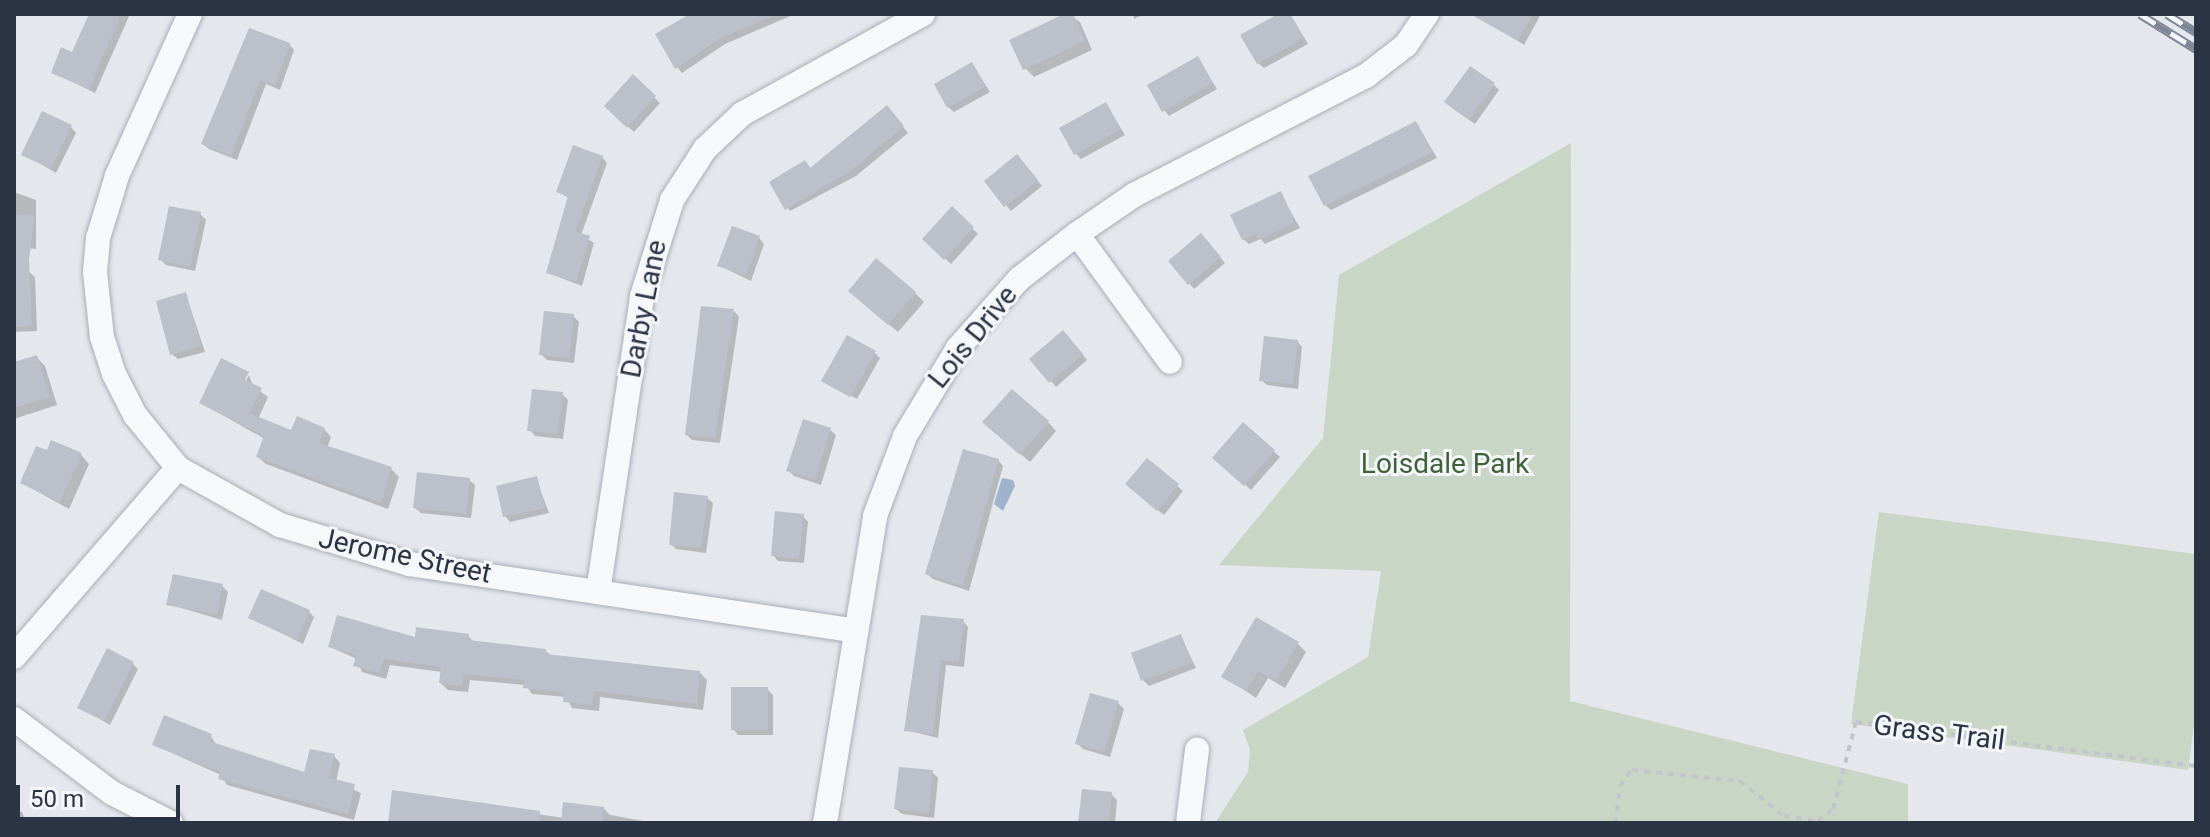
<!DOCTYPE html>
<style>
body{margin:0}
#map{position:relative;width:2210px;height:837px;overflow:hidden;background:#e4e7ec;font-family:Roboto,sans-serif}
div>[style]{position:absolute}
.green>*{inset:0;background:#c9d6c5}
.water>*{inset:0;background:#9fb4cc}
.shadow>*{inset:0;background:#0003}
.building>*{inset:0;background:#bbc0ca}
.path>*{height:4px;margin-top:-2px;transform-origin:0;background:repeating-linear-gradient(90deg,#c2c5cb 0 6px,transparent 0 12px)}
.roads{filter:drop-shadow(0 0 2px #a9aeb7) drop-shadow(0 0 2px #a9aeb7)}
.minor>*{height:24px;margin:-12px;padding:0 12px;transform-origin:12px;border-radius:12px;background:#f7f8fa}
.rail>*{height:9px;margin-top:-4.5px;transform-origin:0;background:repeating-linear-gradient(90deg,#f4f6f9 0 18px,#7d8696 0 36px);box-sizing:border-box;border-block:2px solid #7d8696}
span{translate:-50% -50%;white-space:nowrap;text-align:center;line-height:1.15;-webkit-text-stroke:6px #f4f6f9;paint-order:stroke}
.street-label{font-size:28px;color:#2b3445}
.park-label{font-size:28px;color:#3f6138}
.frame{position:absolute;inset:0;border:16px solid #2b3445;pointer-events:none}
.scale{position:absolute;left:16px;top:785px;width:164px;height:36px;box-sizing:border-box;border:4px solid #2b3445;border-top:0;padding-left:10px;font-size:24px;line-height:28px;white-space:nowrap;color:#2b3445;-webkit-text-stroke:6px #f4f6f9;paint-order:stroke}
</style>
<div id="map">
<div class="green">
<div style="clip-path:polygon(1571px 143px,1570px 701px,1908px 784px,1908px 823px,1215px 823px,1248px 772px,1250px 750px,1243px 730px,1368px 657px,1381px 571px,1219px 565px,1323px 438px,1339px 275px)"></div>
<div style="clip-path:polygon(1879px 512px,2196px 554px,2196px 710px,2188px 770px,1851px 724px)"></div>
</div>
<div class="water">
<div style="clip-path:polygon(1002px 478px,1013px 480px,1015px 486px,1003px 511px,994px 504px)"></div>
</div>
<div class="shadow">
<div style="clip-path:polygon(92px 14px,130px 14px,95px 93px,53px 72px,73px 54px)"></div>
<div style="clip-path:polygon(694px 14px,795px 14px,725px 44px,682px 73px,677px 67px)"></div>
<div style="clip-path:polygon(1069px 14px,1080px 22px,1092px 50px,1034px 77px,1025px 68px)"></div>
<div style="clip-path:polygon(1133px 14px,1145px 14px,1134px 19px)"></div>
<div style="clip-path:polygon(1282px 14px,1292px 17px,1308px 44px,1264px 68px,1258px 63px)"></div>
<div style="clip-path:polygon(1497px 14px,1541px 14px,1524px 45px,1492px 24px)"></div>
<div style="clip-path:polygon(289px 44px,294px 50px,280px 90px,266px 84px,237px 160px,209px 149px,203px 144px)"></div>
<div style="clip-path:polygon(1197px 58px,1217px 89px,1169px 116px,1164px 110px)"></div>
<div style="clip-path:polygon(972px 64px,990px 92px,954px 112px,948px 107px)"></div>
<div style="clip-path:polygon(633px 77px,660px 103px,634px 132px,606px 106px)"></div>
<div style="clip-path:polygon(1494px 85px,1499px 90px,1475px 124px,1452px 108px)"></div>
<div style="clip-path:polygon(1106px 105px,1125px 135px,1081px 159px,1076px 154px)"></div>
<div style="clip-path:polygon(892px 113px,908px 133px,856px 176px,790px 211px,785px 205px,805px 162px,811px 169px)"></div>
<div style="clip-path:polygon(1418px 126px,1437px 158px,1331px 210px,1325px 205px)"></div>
<div style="clip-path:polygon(71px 127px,76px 133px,56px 173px,26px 155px)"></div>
<div style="clip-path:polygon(602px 157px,607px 163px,581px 235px,594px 243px,582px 286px,548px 273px,570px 199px,558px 191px)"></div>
<div style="clip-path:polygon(1022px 162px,1042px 186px,1011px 211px,987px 181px)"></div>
<div style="clip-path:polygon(14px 192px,36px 200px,36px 249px,14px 246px)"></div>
<div style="clip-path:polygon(1280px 193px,1300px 228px,1265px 244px,1261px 239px,1249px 244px,1243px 239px)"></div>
<div style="clip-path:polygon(952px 209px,978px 234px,951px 264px,924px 239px)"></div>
<div style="clip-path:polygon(200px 214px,206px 220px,195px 271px,166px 265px,161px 260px)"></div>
<div style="clip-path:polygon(759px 238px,764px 244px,751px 281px,720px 266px)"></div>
<div style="clip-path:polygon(1206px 241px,1225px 263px,1194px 289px,1189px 283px)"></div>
<div style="clip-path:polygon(14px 272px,29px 272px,35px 277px,37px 331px,14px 332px)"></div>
<div style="clip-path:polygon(915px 293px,924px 302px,898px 332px,859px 300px)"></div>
<div style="clip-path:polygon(186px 295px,205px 352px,178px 359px,172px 354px)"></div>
<div style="clip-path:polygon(734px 311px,739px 317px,720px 443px,692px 440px,687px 435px)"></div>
<div style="clip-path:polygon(573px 316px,579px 322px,574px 363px,547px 360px,541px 354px)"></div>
<div style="clip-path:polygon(1069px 338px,1087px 360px,1056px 387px,1051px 381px)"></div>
<div style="clip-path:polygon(1297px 341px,1302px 347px,1298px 389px,1267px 385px,1261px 380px)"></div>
<div style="clip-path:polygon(875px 353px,880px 358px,857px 399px,823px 381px)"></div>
<div style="clip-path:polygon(36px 357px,45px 366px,57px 405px,14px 419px,14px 364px)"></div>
<div style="clip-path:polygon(246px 374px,242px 389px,249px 375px,253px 386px,268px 397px,258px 419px,293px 432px,324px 429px,331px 437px,327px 448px,391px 469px,399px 477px,388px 509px,266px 464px,258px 457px,265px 439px,201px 403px)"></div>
<div style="clip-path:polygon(562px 394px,568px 400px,563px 439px,535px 436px,530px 430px)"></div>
<div style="clip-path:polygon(1048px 422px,1056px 431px,1030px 462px,994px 431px)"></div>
<div style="clip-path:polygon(1244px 425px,1280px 457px,1251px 490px,1220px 463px)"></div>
<div style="clip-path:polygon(830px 430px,836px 435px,821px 485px,794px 476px,789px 471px)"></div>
<div style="clip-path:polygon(48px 453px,81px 455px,89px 464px,69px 509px,22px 483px)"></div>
<div style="clip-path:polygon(998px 460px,1003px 466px,969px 591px,933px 579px,927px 574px)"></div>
<div style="clip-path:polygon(1147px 460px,1183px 491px,1164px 515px,1133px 490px)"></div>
<div style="clip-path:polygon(536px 478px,549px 513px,510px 522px,505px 516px)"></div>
<div style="clip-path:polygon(469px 480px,475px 485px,471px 518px,421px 513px,415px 508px)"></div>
<div style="clip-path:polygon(707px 498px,713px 503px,706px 553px,676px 549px,671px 544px)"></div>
<div style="clip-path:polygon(803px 516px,808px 522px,804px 563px,778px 561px,773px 555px)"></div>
<div style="clip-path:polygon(222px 586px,228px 592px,222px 620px,168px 604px)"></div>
<div style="clip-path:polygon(309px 612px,314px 617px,303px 644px,251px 618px)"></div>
<div style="clip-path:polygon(922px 617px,963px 621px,968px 627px,964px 667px,946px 665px,938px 738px,906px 730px)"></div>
<div style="clip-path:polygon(468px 636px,475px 643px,546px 651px,552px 657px,700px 673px,707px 680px,703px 710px,600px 697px,599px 711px,572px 708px,566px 697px,532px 694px,526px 685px,470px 680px,468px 692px,448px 690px,441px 683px,442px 672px,390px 665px,386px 679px,362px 672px,357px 659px,330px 647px)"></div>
<div style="clip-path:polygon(1181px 637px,1196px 668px,1149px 686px,1143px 680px)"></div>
<div style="clip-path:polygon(1297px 643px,1306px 652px,1285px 688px,1268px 678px,1256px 698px,1227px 678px)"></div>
<div style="clip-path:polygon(133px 664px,138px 669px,110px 725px,80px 707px)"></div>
<div style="clip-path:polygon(767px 689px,773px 695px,773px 735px,738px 735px,733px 729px)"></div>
<div style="clip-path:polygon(1118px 703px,1124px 709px,1110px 757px,1083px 749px,1078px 744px)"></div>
<div style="clip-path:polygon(211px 736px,216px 745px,306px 774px,334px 756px,340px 763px,336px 782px,361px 793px,354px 820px,227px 785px,221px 775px,154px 745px)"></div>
<div style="clip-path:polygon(932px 772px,938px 778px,934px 818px,902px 814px,896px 809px)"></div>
<div style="clip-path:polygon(394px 793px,564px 818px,603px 808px,610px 815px,655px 823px,390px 823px)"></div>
<div style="clip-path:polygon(1111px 794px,1117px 800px,1115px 823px,1080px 823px)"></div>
<div style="clip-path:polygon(14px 811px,22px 812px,27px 823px,14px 823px)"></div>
</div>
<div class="building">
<div style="clip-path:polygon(89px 14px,121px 14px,89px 89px,51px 73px,61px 47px,72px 52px)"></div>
<div style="clip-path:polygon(690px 14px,777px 14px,719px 39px,675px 69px,655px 34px)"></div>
<div style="clip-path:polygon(1064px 14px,1073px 14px,1085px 41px,1023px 70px,1009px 40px)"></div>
<div style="clip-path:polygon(1278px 14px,1290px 14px,1304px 38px,1257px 64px,1240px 35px)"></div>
<div style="clip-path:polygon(1470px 14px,1533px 14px,1518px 41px)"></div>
<div style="clip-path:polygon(249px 28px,290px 43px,275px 85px,260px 80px,231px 156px,201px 144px)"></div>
<div style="clip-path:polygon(1198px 56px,1213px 83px,1162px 112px,1147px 85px)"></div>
<div style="clip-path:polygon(972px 62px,986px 86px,947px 108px,934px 84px)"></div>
<div style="clip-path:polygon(1470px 66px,1495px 83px,1469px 120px,1444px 102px)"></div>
<div style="clip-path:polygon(633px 74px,656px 96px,627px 128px,604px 106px)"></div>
<div style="clip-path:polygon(1106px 102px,1121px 129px,1074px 155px,1059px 128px)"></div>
<div style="clip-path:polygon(887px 105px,904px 126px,850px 171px,785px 210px,769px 182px,805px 160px,810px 168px)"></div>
<div style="clip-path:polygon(42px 111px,72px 125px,51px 169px,21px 155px)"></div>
<div style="clip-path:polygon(1416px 121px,1433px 152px,1324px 206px,1308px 176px)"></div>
<div style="clip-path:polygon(573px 145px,603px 156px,575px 231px,590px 236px,576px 282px,546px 273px,568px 196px,556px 192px)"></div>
<div style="clip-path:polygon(1017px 154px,1038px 180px,1004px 207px,984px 181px)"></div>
<div style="clip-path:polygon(1281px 191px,1295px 222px,1258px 240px,1256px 234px,1242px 240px,1230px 215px)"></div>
<div style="clip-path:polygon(169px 206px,201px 212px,190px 267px,158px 260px)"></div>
<div style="clip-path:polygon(952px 206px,974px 227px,944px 260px,922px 239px)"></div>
<div style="clip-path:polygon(14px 214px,35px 216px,29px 260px,32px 326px,14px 327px)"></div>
<div style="clip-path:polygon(732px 226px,760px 236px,746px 276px,717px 266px)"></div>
<div style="clip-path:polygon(1201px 233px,1221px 257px,1188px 285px,1168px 261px)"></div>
<div style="clip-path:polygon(876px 258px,916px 292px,888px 325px,848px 291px)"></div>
<div style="clip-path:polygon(186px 292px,201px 346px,170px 355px,156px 301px)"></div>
<div style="clip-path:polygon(701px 306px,734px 309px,715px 438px,685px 435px)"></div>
<div style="clip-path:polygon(544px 311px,574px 314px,569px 358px,539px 355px)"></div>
<div style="clip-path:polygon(1063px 330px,1083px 354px,1049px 383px,1029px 359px)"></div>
<div style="clip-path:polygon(847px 335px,876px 351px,850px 397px,821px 381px)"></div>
<div style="clip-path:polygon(1264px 336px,1298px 340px,1293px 384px,1259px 381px)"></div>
<div style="clip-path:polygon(37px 355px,50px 397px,14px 408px,14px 362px)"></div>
<div style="clip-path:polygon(221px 358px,249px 372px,245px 380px,262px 388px,249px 413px,291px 430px,297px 416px,325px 428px,319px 443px,392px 467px,381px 503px,256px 457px,264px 436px,199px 403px)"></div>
<div style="clip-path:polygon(532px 389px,563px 392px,558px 434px,527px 431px)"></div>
<div style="clip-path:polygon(1012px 389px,1049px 421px,1020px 455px,982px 422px)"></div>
<div style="clip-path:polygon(803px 419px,831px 428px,815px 480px,786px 471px)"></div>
<div style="clip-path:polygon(1243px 422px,1275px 450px,1244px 486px,1212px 458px)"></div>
<div style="clip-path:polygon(51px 440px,82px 453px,60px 502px,20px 483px,36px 446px,47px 450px)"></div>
<div style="clip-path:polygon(963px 449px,999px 459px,963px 586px,925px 574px)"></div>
<div style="clip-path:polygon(1147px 458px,1179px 484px,1157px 511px,1125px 484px)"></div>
<div style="clip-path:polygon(417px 472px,470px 478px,466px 514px,413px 508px)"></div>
<div style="clip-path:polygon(537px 476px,545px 508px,503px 517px,496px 486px)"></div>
<div style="clip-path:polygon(674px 492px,708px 496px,701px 548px,669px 545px)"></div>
<div style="clip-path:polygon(775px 511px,804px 514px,799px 559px,771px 556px)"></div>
<div style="clip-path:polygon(173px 574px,223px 584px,217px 615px,166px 605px)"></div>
<div style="clip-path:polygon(261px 589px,310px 610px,297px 640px,248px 618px)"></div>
<div style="clip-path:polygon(337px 615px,415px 637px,416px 627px,469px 634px,468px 640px,546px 649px,546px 654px,700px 671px,697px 704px,594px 691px,592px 705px,563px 702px,564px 692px,523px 688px,524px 680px,463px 674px,462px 686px,439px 683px,441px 667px,384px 659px,380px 673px,353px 666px,356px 655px,328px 647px)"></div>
<div style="clip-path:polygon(921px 615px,964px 619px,959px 662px,941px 660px,933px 734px,904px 731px)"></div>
<div style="clip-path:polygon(1256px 617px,1299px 642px,1276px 681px,1258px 671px,1246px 691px,1221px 677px)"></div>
<div style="clip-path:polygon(1181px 634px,1192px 663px,1141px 681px,1131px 653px)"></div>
<div style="clip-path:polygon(107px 648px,134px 662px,104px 721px,77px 708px)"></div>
<div style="clip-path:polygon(731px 687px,768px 687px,768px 730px,731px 730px)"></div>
<div style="clip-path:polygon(1090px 693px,1119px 701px,1104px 752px,1075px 744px)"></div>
<div style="clip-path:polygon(164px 715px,212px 734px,209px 741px,304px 772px,310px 749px,335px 754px,329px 778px,355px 784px,348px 814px,218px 779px,220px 772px,152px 745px)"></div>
<div style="clip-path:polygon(899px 767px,933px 770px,929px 813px,894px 809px)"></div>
<div style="clip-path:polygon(1082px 789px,1112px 792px,1109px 823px,1078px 823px)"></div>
<div style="clip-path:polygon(392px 790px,540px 811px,539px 823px,388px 823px)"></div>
<div style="clip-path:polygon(563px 802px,604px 807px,602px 823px,561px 823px)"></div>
</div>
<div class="path">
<div style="left:1615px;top:823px;width:37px;rotate:-82deg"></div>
<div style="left:1620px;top:786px;width:20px;rotate:-53deg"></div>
<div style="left:1632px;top:770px;width:109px;rotate:5.8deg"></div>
<div style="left:1740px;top:781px;width:56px;rotate:38.5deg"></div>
<div style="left:1784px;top:816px;width:34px;rotate:8deg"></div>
<div style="left:1818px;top:821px;width:19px;rotate:-39deg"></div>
<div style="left:1833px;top:809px;width:90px;rotate:-75.2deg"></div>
<div style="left:1856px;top:722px;width:343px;rotate:7.4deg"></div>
</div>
<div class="roads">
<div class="minor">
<div style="left:190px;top:14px;width:178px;rotate:114.3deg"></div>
<div style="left:117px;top:176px;width:65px;rotate:107deg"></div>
<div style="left:98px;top:238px;width:34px;rotate:95deg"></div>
<div style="left:95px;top:272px;width:65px;rotate:83.9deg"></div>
<div style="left:102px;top:337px;width:39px;rotate:72deg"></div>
<div style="left:114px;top:374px;width:46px;rotate:62.9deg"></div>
<div style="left:135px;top:415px;width:68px;rotate:50.9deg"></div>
<div style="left:178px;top:468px;width:117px;rotate:29.2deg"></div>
<div style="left:280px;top:525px;width:135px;rotate:16.8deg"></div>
<div style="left:409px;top:564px;width:449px;rotate:8.5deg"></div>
<div style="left:1077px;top:234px;width:158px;rotate:54deg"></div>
<div style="left:598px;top:592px;width:299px;rotate:-81.5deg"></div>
<div style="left:642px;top:296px;width:101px;rotate:-72.6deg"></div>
<div style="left:672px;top:200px;width:61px;rotate:-57.1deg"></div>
<div style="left:705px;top:149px;width:51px;rotate:-43.4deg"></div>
<div style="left:742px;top:114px;width:207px;rotate:-28.9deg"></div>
<div style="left:14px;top:657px;width:250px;rotate:-49.1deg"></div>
<div style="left:14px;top:719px;width:123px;rotate:37.1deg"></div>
<div style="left:112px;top:793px;width:66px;rotate:27deg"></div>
<div style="left:825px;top:823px;width:311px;rotate:-80.7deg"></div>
<div style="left:875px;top:516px;width:85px;rotate:-69.4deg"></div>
<div style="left:905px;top:436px;width:103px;rotate:-58.9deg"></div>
<div style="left:958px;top:348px;width:92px;rotate:-48.5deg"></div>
<div style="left:1019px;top:279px;width:73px;rotate:-37.8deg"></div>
<div style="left:1077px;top:234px;width:69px;rotate:-34.4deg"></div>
<div style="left:1134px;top:195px;width:261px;rotate:-27.2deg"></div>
<div style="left:1366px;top:76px;width:51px;rotate:-37.8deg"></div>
<div style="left:1406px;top:45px;width:37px;rotate:-56deg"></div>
<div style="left:1188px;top:823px;width:74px;rotate:-83deg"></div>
</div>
</div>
<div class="rail">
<div style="left:2140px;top:14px;width:66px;rotate:32deg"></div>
<div style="left:2167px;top:14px;width:34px;rotate:32deg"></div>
</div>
<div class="street-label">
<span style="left:644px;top:309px;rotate:-79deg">Darby Lane</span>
<span style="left:973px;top:337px;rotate:-51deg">Lois Drive</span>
<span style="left:405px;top:556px;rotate:12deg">Jerome Street</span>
<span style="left:1939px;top:733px;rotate:7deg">Grass Trail</span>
</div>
<div class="park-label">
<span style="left:1445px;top:464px">Loisdale Park</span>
</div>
<div class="frame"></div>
<div class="scale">50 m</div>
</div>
